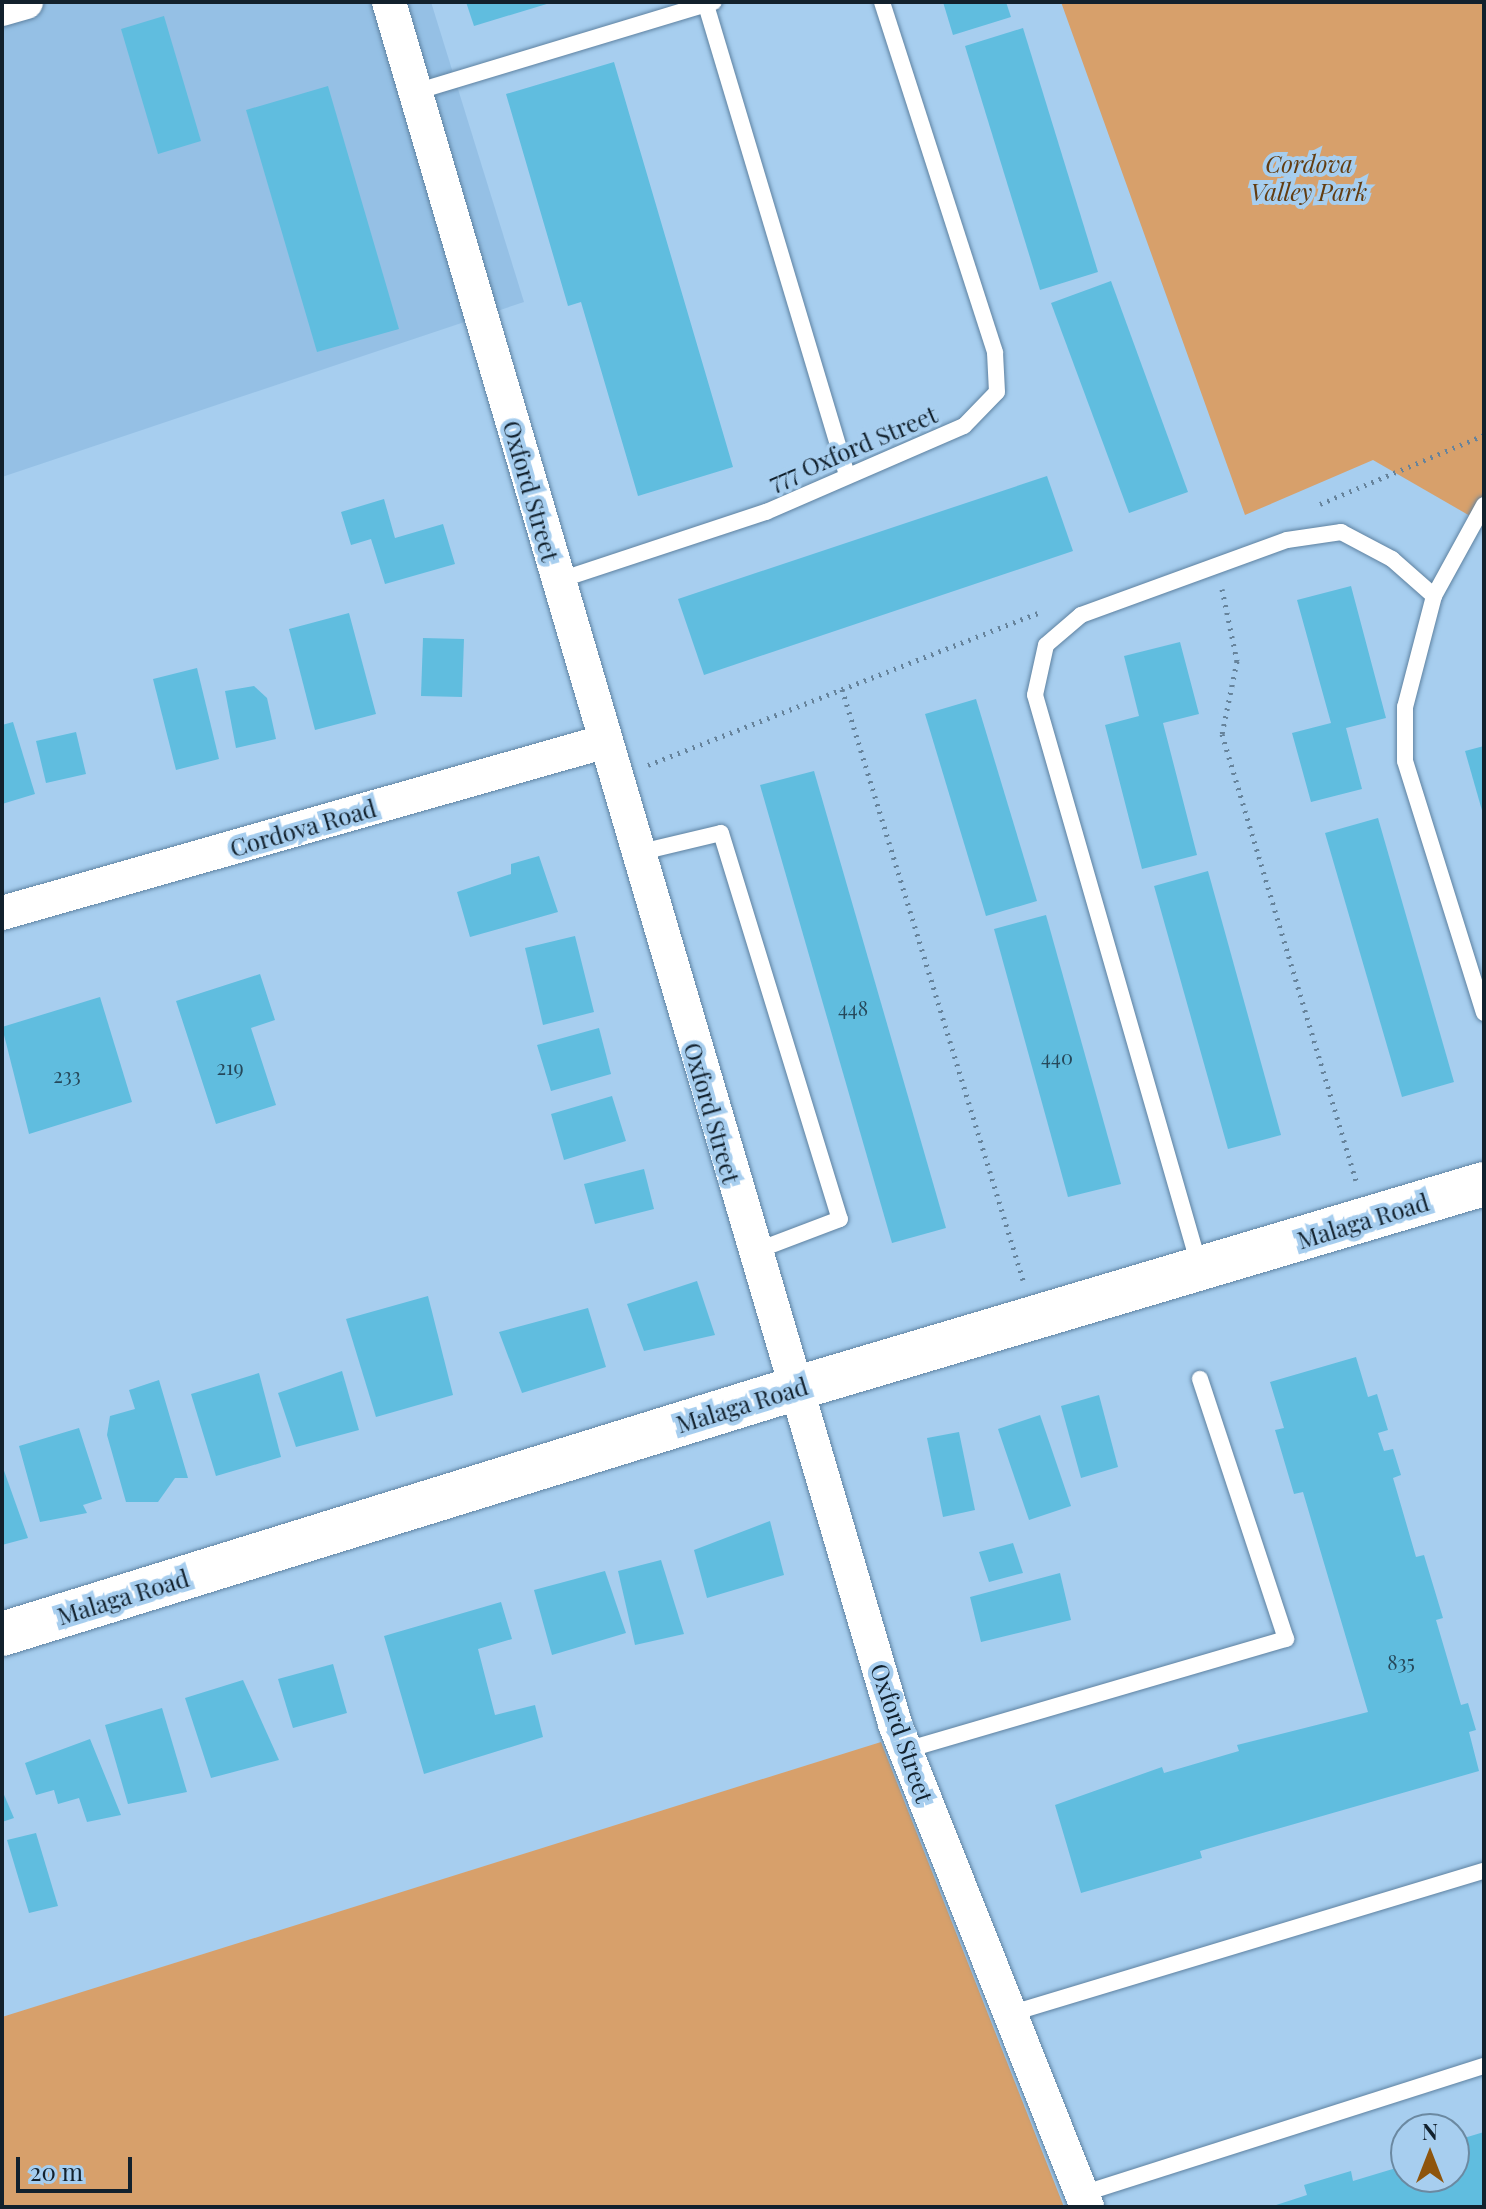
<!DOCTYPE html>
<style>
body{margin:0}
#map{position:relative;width:1486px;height:2209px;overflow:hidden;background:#a7ceef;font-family:"Playfair Display",serif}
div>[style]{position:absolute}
.built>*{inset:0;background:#95c0e5}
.green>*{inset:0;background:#d7a06b}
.building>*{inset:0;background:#60bddf}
.path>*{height:5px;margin-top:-2.5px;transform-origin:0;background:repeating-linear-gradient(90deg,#66839b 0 2px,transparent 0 8px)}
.roads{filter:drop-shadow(0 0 2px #5e82a1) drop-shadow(0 0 2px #5e82a1)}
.lane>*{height:16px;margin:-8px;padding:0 8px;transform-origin:8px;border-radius:8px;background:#fff}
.street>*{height:34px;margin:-17px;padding:0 17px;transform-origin:17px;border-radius:17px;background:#fff}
.secondary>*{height:44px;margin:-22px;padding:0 22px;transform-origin:22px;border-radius:22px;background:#fff}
span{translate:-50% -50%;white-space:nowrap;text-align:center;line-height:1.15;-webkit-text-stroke:8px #a7ceef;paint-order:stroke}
.number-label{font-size:20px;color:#26485a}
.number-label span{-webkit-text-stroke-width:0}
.park-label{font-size:24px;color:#623c10;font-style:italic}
.street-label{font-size:24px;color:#12212d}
.frame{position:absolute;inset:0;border:4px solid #12212d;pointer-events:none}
.north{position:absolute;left:1390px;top:2113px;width:80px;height:80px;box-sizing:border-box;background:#a7ceef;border:2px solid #6b89a1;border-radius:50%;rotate:0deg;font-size:22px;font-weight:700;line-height:32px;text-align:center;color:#12212d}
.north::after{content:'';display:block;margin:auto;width:28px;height:36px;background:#8e550d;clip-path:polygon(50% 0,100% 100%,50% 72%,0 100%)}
.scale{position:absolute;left:16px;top:2157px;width:116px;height:36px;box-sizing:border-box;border:4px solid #12212d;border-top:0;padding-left:10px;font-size:24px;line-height:28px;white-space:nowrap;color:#12212d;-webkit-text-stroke:6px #a7ceef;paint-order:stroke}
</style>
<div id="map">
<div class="built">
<div style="clip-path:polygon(2px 2px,431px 2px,524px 302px,2px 477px)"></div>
</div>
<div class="green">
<div style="clip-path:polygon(1061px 2px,1484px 2px,1484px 524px,1373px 460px,1245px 515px)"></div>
<div style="clip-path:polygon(881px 1742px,1064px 2207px,2px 2207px,2px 2017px)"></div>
</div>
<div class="building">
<div style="clip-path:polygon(466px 2px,549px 2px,550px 3px,474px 26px)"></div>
<div style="clip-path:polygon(943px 2px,1006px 2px,1011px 17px,953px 35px)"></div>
<div style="clip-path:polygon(164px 16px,201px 141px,158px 154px,121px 29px)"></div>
<div style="clip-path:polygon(1023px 28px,1098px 272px,1040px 290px,965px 46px)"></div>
<div style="clip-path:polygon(614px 62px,733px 467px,638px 496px,581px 302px,568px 306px,506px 94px)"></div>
<div style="clip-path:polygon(328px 86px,399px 329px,317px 352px,246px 110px)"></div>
<div style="clip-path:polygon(1111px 281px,1188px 492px,1129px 513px,1051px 303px)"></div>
<div style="clip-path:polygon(1047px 476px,1073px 551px,704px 675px,678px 599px)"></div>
<div style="clip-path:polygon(384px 499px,395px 538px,443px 524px,455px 564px,385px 584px,371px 539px,351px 545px,341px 512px)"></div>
<div style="clip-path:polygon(1351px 586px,1386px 718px,1346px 728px,1362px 789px,1311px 802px,1292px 733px,1331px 723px,1297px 600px)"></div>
<div style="clip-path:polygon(349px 613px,376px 714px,315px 730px,289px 629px)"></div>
<div style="clip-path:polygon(423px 638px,464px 639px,462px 697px,421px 696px)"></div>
<div style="clip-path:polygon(1180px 642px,1199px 714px,1163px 723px,1197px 855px,1142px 869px,1105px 725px,1139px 716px,1124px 656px)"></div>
<div style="clip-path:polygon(197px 668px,219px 759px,176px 770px,153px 679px)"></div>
<div style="clip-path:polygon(254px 686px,267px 698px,276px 739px,236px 748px,225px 691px)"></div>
<div style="clip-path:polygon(976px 699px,1037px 901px,986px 916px,925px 714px)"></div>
<div style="clip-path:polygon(13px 722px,35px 794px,2px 804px,2px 725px)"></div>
<div style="clip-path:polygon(76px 732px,86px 774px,46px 783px,36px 741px)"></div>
<div style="clip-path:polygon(1484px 746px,1484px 814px,1483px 814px,1465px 751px)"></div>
<div style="clip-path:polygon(814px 771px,946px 1228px,892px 1243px,760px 785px)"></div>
<div style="clip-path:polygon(1378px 818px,1454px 1082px,1402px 1097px,1325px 833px)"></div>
<div style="clip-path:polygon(539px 856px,558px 912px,470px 937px,457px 892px,511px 874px,511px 864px)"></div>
<div style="clip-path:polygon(1208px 871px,1281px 1135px,1228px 1149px,1154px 886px)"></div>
<div style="clip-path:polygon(1046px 915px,1121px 1184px,1068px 1197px,994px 929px)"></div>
<div style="clip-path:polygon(575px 936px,594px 1012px,543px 1025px,525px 948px)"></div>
<div style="clip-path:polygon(260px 974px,275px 1020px,251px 1028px,276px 1105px,216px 1124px,176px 1001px)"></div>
<div style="clip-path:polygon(100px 997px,132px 1102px,29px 1134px,2px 1027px)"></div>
<div style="clip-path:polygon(599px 1028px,611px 1074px,551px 1091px,537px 1045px)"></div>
<div style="clip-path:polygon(612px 1096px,626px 1141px,564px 1160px,551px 1114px)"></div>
<div style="clip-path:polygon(644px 1169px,654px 1209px,595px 1224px,584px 1184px)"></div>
<div style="clip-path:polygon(697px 1281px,715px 1335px,644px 1351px,627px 1304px)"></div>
<div style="clip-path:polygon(428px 1296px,453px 1395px,376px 1417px,346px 1319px)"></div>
<div style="clip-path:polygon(588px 1308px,606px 1367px,522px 1393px,499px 1332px)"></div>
<div style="clip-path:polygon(1356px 1357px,1368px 1397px,1377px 1394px,1388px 1430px,1378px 1433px,1384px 1451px,1393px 1449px,1401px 1475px,1393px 1478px,1416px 1557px,1424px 1555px,1443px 1618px,1436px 1620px,1461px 1705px,1468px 1703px,1476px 1730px,1469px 1732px,1479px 1771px,1200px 1851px,1202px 1858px,1081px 1893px,1055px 1805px,1162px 1767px,1164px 1773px,1239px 1751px,1237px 1745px,1368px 1712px,1303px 1492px,1294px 1494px,1275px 1430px,1284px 1428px,1270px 1382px)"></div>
<div style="clip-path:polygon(342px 1371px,359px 1430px,296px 1447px,278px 1393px)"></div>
<div style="clip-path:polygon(259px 1373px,281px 1457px,216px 1476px,191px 1394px)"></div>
<div style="clip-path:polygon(159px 1380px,188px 1478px,175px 1478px,158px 1502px,126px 1502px,107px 1435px,110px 1416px,135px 1409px,129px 1390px)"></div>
<div style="clip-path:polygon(1099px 1395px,1118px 1467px,1081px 1478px,1061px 1406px)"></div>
<div style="clip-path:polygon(1040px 1415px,1071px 1506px,1029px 1520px,998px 1429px)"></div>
<div style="clip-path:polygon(79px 1428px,102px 1499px,83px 1505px,87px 1513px,40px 1522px,19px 1446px)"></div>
<div style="clip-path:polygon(959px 1432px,975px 1510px,943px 1517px,927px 1438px)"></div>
<div style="clip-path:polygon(2px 1465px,28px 1538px,2px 1545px)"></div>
<div style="clip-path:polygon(770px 1521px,784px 1575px,707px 1598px,694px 1550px)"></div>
<div style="clip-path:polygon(1013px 1543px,1023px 1573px,989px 1582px,979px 1552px)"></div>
<div style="clip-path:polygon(661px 1560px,684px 1634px,635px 1645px,618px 1571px)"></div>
<div style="clip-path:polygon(605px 1571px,626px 1633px,552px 1655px,534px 1590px)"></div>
<div style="clip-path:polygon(1060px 1573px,1071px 1620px,981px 1642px,970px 1597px)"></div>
<div style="clip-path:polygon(501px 1602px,512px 1639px,478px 1649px,495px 1715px,535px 1705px,543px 1737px,424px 1774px,384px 1636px)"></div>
<div style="clip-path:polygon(333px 1664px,347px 1713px,293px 1728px,278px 1679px)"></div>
<div style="clip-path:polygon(243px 1680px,279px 1760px,211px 1778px,185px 1698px)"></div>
<div style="clip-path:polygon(162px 1708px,187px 1792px,128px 1804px,105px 1725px)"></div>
<div style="clip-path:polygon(90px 1739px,121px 1815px,87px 1822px,79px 1798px,58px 1804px,54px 1790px,36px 1795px,25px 1763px)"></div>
<div style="clip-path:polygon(2px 1790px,14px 1818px,2px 1822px)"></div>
<div style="clip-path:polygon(36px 1833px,58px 1906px,29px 1913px,7px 1840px)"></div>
<div style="clip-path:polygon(1484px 2132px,1484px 2207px,1270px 2207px,1307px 2195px,1304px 2185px,1351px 2171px,1353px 2181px,1406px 2165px,1406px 2177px,1454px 2177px,1454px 2141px)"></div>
</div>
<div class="path">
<div style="left:1320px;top:504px;width:178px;rotate:-22.8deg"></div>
<div style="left:1222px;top:589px;width:74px;rotate:78.2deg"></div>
<div style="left:1237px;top:661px;width:75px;rotate:101.6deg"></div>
<div style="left:1222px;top:734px;width:466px;rotate:73.3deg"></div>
<div style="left:842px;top:689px;width:618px;rotate:72.97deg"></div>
<div style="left:648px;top:765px;width:419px;rotate:-21.3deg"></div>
</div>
<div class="roads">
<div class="lane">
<div style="left:706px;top:5px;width:490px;rotate:73.3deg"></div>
<div style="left:415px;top:92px;width:312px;rotate:-16.8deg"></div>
<div style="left:557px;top:581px;width:220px;rotate:-18.3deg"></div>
<div style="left:766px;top:512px;width:216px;rotate:-23.5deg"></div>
<div style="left:964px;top:426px;width:47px;rotate:-45.9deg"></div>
<div style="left:997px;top:392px;width:40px;rotate:-92.9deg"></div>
<div style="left:995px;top:352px;width:368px;rotate:-107.9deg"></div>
<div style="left:1434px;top:596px;width:115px;rotate:104.6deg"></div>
<div style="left:1405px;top:707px;width:54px;rotate:90deg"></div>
<div style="left:1405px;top:761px;width:264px;rotate:72.6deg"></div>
<div style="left:637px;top:853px;width:86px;rotate:-13.4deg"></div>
<div style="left:721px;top:833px;width:404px;rotate:72.9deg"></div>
<div style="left:840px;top:1219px;width:93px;rotate:159.2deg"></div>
<div style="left:1199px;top:1265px;width:593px;rotate:-106.05deg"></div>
<div style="left:1035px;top:695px;width:51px;rotate:-77.6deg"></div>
<div style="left:1046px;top:645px;width:46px;rotate:-40.6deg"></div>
<div style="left:1081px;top:615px;width:219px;rotate:-20deg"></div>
<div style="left:1287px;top:540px;width:55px;rotate:-8.4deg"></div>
<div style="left:1341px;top:532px;width:58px;rotate:27.9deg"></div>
<div style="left:1392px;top:559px;width:56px;rotate:41.4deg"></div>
<div style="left:1434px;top:596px;width:104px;rotate:-61.2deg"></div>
<div style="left:906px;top:1750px;width:396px;rotate:-16.3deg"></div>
<div style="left:1286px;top:1639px;width:274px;rotate:-108.3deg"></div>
<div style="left:1009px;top:2014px;width:496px;rotate:-16.8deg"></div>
<div style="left:1082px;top:2194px;width:422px;rotate:-17.7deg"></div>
</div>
<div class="street">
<div style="left:389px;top:2px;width:1795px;rotate:73.62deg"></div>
<div style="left:895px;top:1724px;width:520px;rotate:68.32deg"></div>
<div style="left:2px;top:9px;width:25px;rotate:-16deg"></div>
<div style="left:2px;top:913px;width:625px;rotate:-15.88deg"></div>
</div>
<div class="secondary">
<div style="left:2px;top:1634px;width:829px;rotate:-17.19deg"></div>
<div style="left:794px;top:1389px;width:720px;rotate:-16.55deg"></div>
</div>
</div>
<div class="number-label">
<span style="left:853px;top:1007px">448</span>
<span style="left:1057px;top:1056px">440</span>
<span style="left:230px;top:1066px">219</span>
<span style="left:67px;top:1074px">233</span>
<span style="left:1401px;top:1661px">835</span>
</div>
<div class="park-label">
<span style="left:1309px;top:178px">Cordova<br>Valley Park</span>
</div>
<div class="street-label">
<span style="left:853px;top:448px;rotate:-23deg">777 Oxford Street</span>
<span style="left:531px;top:491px;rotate:74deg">Oxford Street</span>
<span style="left:303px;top:828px;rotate:-16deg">Cordova Road</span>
<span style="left:712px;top:1113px;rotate:74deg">Oxford Street</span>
<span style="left:1363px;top:1221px;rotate:-17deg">Malaga Road</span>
<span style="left:742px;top:1405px;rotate:-17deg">Malaga Road</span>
<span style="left:123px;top:1597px;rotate:-17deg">Malaga Road</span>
<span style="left:902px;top:1733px;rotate:71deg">Oxford Street</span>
</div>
<div class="frame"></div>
<div class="north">N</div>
<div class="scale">20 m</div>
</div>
